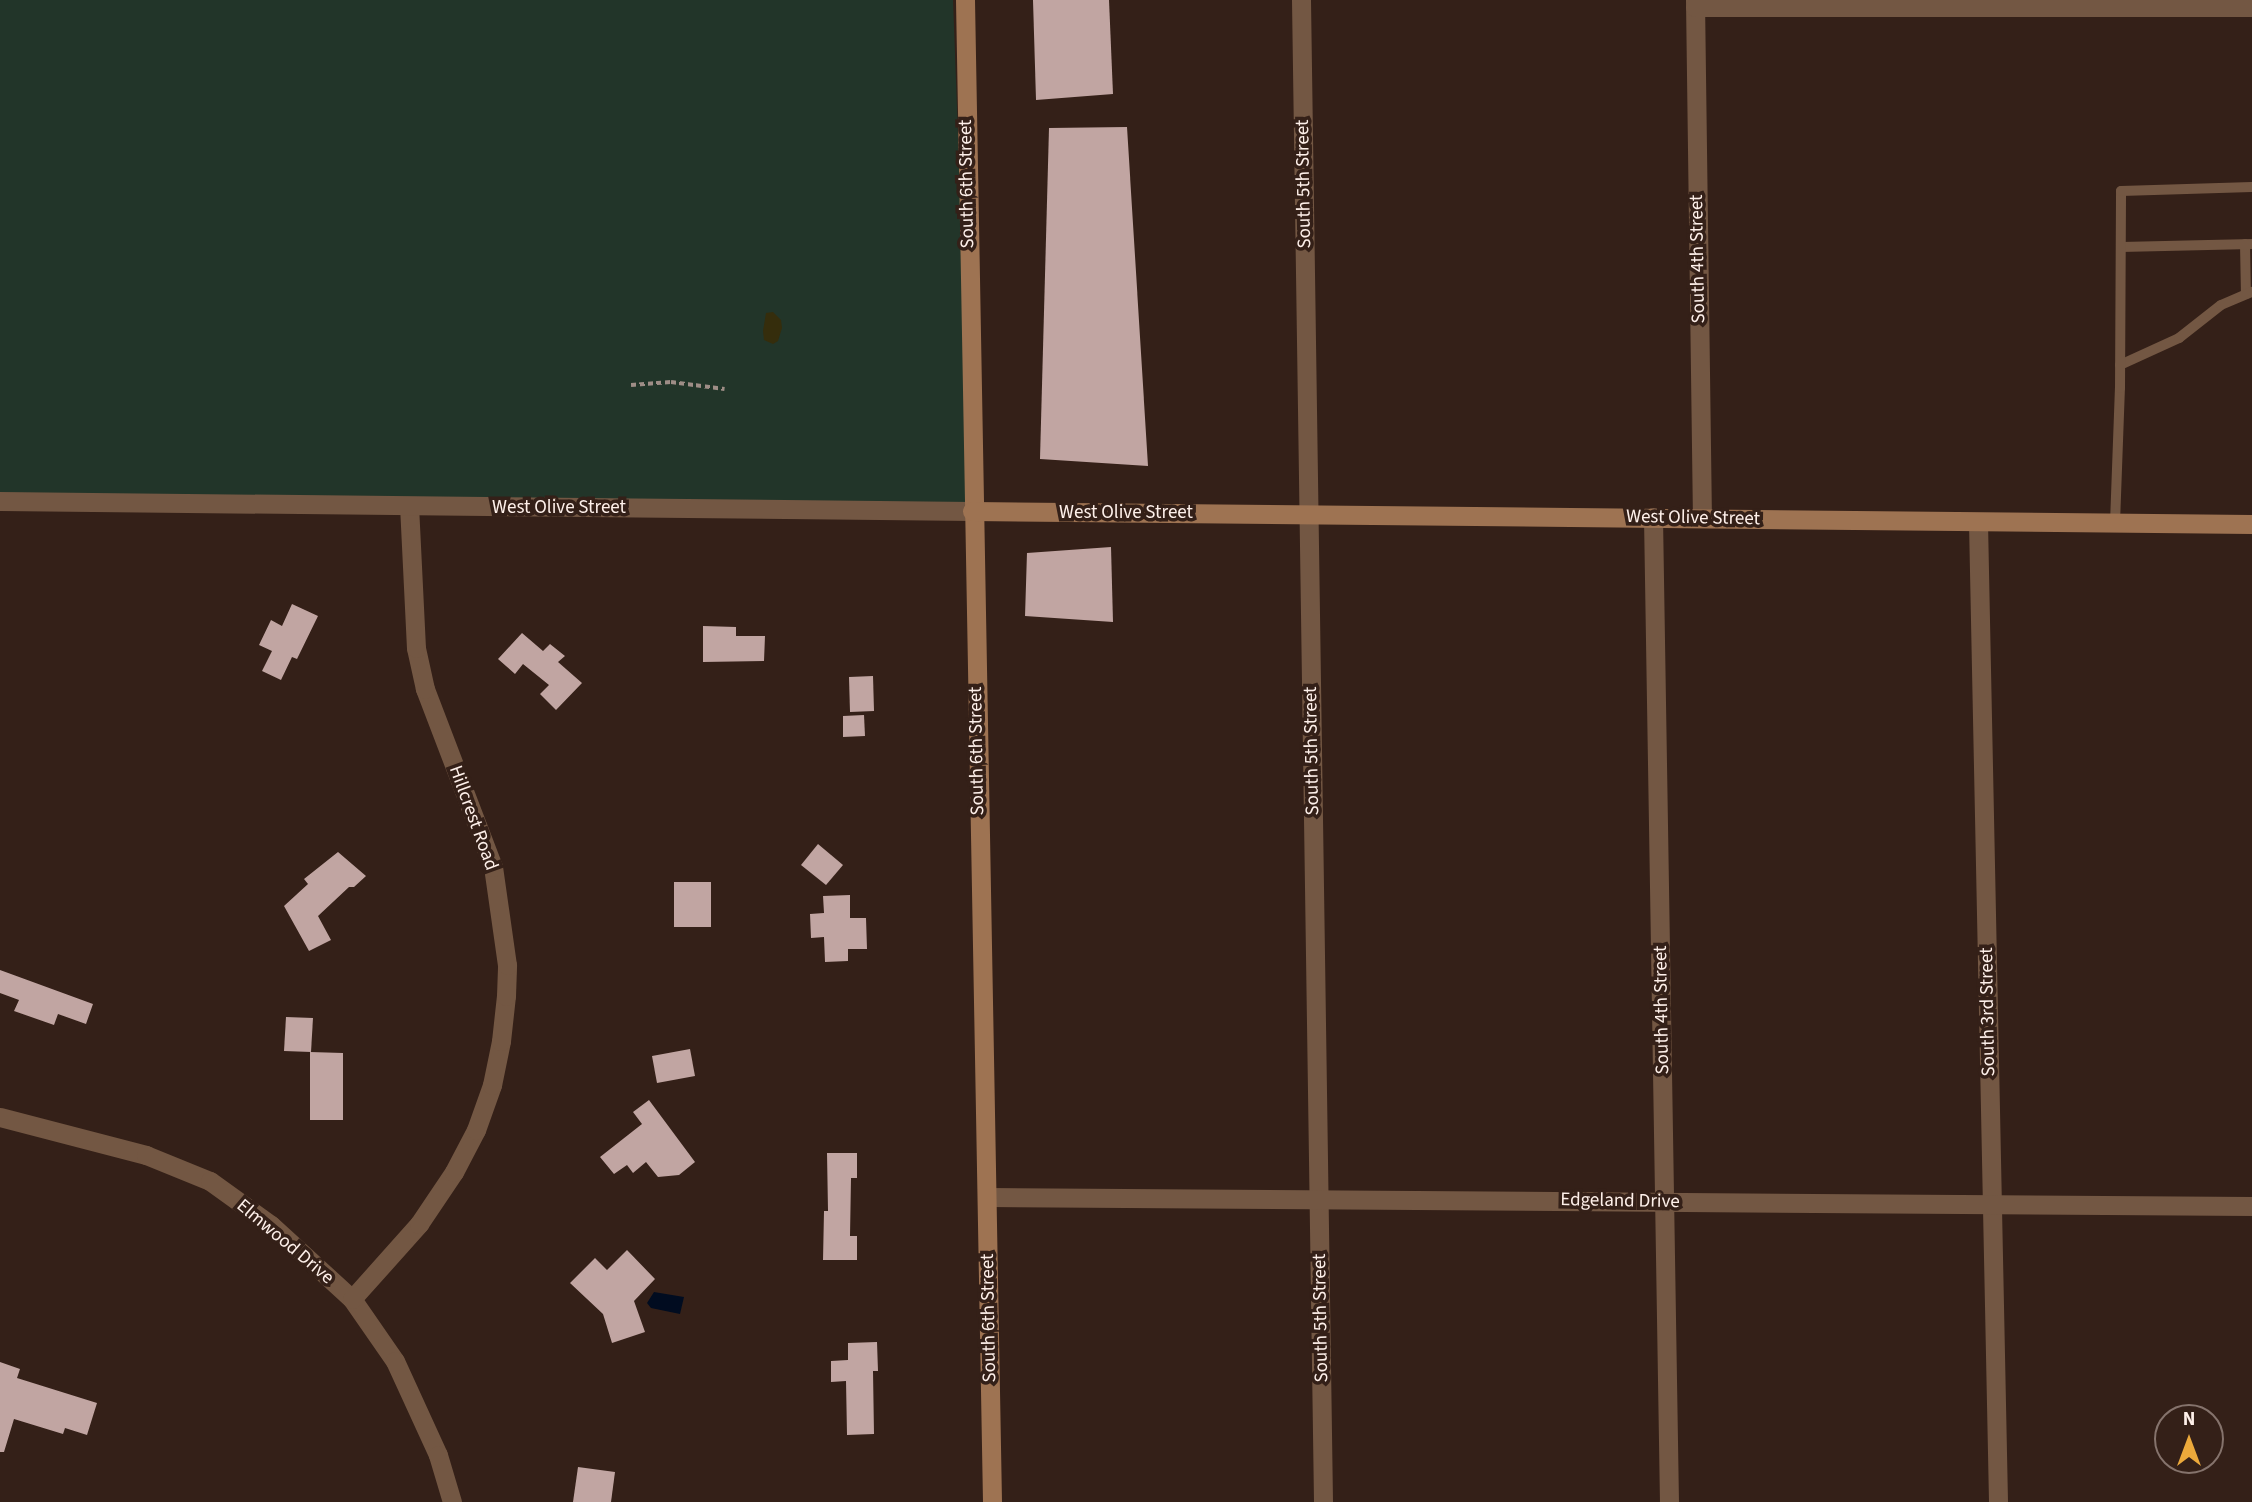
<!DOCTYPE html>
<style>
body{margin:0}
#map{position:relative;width:2252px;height:1502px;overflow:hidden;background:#342018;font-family:"Source Sans 3",sans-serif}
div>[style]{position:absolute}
.green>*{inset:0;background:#223529}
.sand>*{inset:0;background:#352d0c}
.water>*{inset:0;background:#010c20}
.building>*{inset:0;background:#c1a5a2}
.path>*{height:3.5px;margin-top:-1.75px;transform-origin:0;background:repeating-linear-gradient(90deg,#9e8d86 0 5px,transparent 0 8.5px)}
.service>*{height:10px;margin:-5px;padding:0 5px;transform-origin:5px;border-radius:5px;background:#735743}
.minor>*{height:19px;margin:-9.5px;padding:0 9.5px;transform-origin:9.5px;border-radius:9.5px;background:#735743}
.tertiary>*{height:19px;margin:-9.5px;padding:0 9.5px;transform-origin:9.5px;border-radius:9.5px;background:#735743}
.secondary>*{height:19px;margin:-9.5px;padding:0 9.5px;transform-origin:9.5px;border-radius:9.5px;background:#9e7352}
span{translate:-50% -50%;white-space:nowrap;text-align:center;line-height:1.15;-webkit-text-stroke:7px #342018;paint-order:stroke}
.street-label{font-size:19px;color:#fef0ea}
.north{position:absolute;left:2154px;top:1404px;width:70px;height:70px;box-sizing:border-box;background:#342018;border:2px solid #85736c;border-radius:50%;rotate:0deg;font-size:19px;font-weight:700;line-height:28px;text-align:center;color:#fef0ea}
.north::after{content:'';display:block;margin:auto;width:24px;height:32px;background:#eca93b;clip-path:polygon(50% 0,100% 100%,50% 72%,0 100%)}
</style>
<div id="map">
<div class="green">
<div style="clip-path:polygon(0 0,953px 0,972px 511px,0 501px)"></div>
</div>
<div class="sand">
<div style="clip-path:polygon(773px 312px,781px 320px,782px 328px,778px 341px,773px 344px,764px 340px,763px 331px,766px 313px)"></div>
</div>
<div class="water">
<div style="clip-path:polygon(654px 1292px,684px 1297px,680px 1314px,651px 1308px,647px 1303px)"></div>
</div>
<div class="building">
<div style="clip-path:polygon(1033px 0,1109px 0,1113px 94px,1036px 100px)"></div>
<div style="clip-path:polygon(1127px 127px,1148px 466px,1040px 459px,1049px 128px)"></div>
<div style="clip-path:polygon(1111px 547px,1113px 622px,1025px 616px,1027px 553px)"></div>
<div style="clip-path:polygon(292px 604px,318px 616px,297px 659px,292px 657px,281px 680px,262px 671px,272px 651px,259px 645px,271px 620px,282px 626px)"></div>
<div style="clip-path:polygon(703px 626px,736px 627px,736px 636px,765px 636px,764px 661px,703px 662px)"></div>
<div style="clip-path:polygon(522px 633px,543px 651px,550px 644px,565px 656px,558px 662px,582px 683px,556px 710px,540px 694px,549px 685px,523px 664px,515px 674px,498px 659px)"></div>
<div style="clip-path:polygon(873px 676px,874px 711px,850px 712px,849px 677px)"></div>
<div style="clip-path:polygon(864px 715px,865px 736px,843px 737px,843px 716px)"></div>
<div style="clip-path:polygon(818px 844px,843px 865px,826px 885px,801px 865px)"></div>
<div style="clip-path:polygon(338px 852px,366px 876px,354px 887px,349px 887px,318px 916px,331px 940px,309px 951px,284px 906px,308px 884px,304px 879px)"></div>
<div style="clip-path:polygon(674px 882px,711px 882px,711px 927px,674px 927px)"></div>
<div style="clip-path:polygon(850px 895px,850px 918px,866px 918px,867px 949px,848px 949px,848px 961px,825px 962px,824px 937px,811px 938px,810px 914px,824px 913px,823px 896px)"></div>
<div style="clip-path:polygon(0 970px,93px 1004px,86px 1024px,58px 1014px,54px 1025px,14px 1011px,19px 1000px,0 993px)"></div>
<div style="clip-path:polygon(286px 1017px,313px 1018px,311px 1052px,284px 1051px)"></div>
<div style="clip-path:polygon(690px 1049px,695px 1076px,657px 1083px,652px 1056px)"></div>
<div style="clip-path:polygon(310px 1052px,343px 1053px,343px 1120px,310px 1120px)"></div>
<div style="clip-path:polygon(649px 1100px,695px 1162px,679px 1175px,658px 1177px,646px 1162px,633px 1173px,627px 1165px,614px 1174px,600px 1157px,642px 1124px,633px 1112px)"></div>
<div style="clip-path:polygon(827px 1153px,857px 1153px,857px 1178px,851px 1178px,850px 1236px,857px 1236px,857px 1260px,823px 1260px,824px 1211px,828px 1211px)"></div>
<div style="clip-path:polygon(627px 1250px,655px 1279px,634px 1301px,645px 1332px,612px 1343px,603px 1314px,570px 1283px,595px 1258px,607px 1270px)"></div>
<div style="clip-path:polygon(877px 1342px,878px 1371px,873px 1371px,874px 1434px,847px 1435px,846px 1381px,831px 1382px,831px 1361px,848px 1360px,848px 1343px)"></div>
<div style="clip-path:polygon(0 1362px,20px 1369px,17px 1378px,97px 1403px,87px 1435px,65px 1428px,63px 1434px,14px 1419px,4px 1452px,0 1452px)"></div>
<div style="clip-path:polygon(578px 1467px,615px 1472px,611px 1502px,573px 1502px)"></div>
</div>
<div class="path">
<div style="left:631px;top:385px;width:40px;rotate:-4.3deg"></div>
<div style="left:671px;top:382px;width:54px;rotate:7.4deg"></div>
</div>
<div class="service">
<div style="left:2245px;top:244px;width:50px;rotate:88.9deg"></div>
<div style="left:2121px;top:247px;width:131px;rotate:-1.3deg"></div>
<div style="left:2120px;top:365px;width:65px;rotate:-24.6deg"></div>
<div style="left:2179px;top:338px;width:53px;rotate:-38.2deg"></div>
<div style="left:2221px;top:305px;width:34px;rotate:-23deg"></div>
<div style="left:2115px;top:523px;width:135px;rotate:-87.9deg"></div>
<div style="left:2120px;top:388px;width:197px;rotate:-89.7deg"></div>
<div style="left:2121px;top:191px;width:131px;rotate:-1.7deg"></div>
</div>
<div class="minor">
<div style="left:1301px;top:0;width:1502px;rotate:89.16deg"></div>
<div style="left:1695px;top:0;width:518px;rotate:89.23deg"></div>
<div style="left:1695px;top:7px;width:557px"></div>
<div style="left:1653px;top:517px;width:985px;rotate:89.07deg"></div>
<div style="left:1978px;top:522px;width:980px;rotate:88.83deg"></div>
<div style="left:0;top:1117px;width:151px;rotate:14.6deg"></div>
<div style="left:146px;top:1155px;width:69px;rotate:22.1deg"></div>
<div style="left:210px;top:1181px;width:75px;rotate:35.8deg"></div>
<div style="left:271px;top:1225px;width:110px;rotate:42.4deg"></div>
<div style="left:352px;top:1299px;width:75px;rotate:55.3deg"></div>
<div style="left:395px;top:1361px;width:103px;rotate:65.4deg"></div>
<div style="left:438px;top:1455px;width:49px;rotate:73.4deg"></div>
<div style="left:988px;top:1197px;width:1264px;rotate:0.41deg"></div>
<div style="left:352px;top:1299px;width:101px;rotate:-48.2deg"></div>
<div style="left:419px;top:1224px;width:63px;rotate:-56.1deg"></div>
<div style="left:454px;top:1172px;width:47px;rotate:-62.4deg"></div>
<div style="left:476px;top:1130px;width:48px;rotate:-70.4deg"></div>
<div style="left:492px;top:1085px;width:45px;rotate:-78.4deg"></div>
<div style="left:501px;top:1041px;width:45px;rotate:-83.7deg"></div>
<div style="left:506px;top:996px;width:31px;rotate:-88deg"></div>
<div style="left:507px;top:965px;width:99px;rotate:-98.1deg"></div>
<div style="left:493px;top:867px;width:191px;rotate:-110.9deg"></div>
<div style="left:425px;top:689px;width:42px;rotate:-102.4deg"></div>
<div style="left:416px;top:648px;width:141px;rotate:-92.8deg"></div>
</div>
<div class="tertiary">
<div style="left:0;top:501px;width:972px;rotate:0.59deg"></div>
</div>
<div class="secondary">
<div style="left:965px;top:0;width:1502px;rotate:88.97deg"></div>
<div style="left:972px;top:511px;width:1280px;rotate:0.58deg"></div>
</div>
<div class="street-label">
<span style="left:967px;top:184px;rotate:-91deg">South 6th Street</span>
<span style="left:1304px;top:184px;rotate:-91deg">South 5th Street</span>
<span style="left:1698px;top:259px;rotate:-91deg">South 4th Street</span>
<span style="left:559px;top:508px">West Olive Street</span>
<span style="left:1126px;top:513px">West Olive Street</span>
<span style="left:1693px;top:518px;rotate:1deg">West Olive Street</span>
<span style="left:977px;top:751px;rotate:-91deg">South 6th Street</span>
<span style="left:1312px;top:751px;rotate:-91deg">South 5th Street</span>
<span style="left:473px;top:818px;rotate:70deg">Hillcrest Road</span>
<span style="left:1662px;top:1010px;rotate:-91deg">South 4th Street</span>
<span style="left:1988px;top:1012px;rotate:-91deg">South 3rd Street</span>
<span style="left:1620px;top:1201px;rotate:1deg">Edgeland Drive</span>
<span style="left:285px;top:1242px;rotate:40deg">Elmwood Drive</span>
<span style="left:989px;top:1318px;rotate:-91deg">South 6th Street</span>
<span style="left:1321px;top:1318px;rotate:-91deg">South 5th Street</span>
</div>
<div class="north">N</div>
</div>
